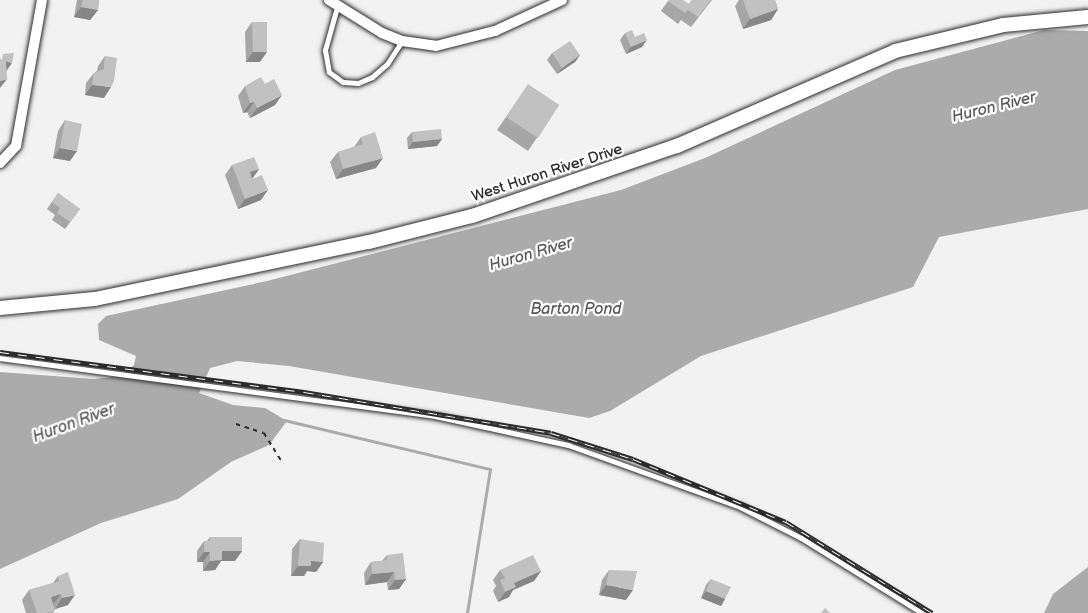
<!DOCTYPE html>
<style>
body{margin:0}
#map{position:relative;width:1088px;height:613px;overflow:hidden;background:#f2f2f2;font-family:"Balsamiq Sans",sans-serif}
div>[style]{position:absolute}
.water>*{inset:0;background:#ababab}
.stream>*{height:3px;margin:-1.5px;padding:0 1.5px;transform-origin:1.5px;border-radius:1.5px;background:#ababab}
.path>*{height:1.5px;margin-top:-0.75px;transform-origin:0;background:repeating-linear-gradient(90deg,#2b2b2b 0 4.5px,transparent 0 9px)}
.roads{filter:drop-shadow(0 0 2px #2b2b2b) drop-shadow(0 0 2px #2b2b2b)}
.service>*{height:5px;margin:-2.5px;padding:0 2.5px;transform-origin:2.5px;border-radius:2.5px;background:#fff}
.minor>*{height:10px;margin:-5px;padding:0 5px;transform-origin:5px;border-radius:5px;background:#fff}
.tertiary>*{height:14px;margin:-7px;padding:0 7px;transform-origin:7px;border-radius:7px;background:#fff}
.rail>*{height:5px;margin-top:-2.5px;transform-origin:0;background:repeating-linear-gradient(90deg,#fff 0 9px,#2b2b2b 0 18px);box-sizing:border-box;border-block:2px solid #2b2b2b}
.wall>*{inset:0;background:#a6a6a6}
.shaded-wall>*{inset:0;background:#878787}
.building>*{inset:0;background:#c1c1c1}
span{translate:-50% -50%;white-space:nowrap;text-align:center;line-height:1.15;-webkit-text-stroke:4.5px #fff;paint-order:stroke}
.street-label{font-size:15px;color:#2b2b2b}
.water-label{font-size:16px;color:#585858;font-style:italic}
</style>
<div id="map">
<div class="water">
<div style="clip-path:polygon(1044px 30px,1088px 31px,1088px 209px,939px 237px,913px 287px,701px 356px,610px 411px,589px 418px,289px 366px,237px 361px,210px 368px,199px 393px,233px 405px,265px 408px,287px 421px,269px 445px,231px 462px,178px 499px,101px 523px,0 569px,0 372px,94px 379px,121px 376px,134px 365px,136px 356px,99px 340px,98px 324px,106px 316px,267px 281px,621px 190px,705px 158px,895px 70px)"></div>
<div style="clip-path:polygon(1088px 567px,1088px 613px,1044px 613px,1053px 594px)"></div>
</div>
<div class="stream">
<div style="left:284px;top:420px;width:212px;rotate:13.4deg"></div>
<div style="left:490px;top:469px;width:146px;rotate:99.1deg"></div>
</div>
<div class="path">
<div style="left:236px;top:424px;width:29px;rotate:18deg"></div>
<div style="left:264px;top:433px;width:36px;rotate:58deg"></div>
</div>
<div class="roads">
<div class="service">
<div style="left:337px;top:7px;width:45px;rotate:105.6deg"></div>
<div style="left:325px;top:50px;width:22px;rotate:80deg"></div>
<div style="left:329px;top:72px;width:17px;rotate:36deg"></div>
<div style="left:343px;top:82px;width:15px;rotate:4deg"></div>
<div style="left:358px;top:83px;width:15px;rotate:-23deg"></div>
<div style="left:372px;top:77px;width:20px;rotate:-41deg"></div>
<div style="left:387px;top:64px;width:27px;rotate:-57deg"></div>
<div style="left:0;top:358px;width:439px;rotate:7.6deg"></div>
<div style="left:435px;top:416px;width:136px;rotate:12.3deg"></div>
<div style="left:568px;top:445px;width:183px;rotate:19.8deg"></div>
<div style="left:740px;top:507px;width:68px;rotate:26.9deg"></div>
<div style="left:801px;top:538px;width:142px;rotate:31.8deg"></div>
</div>
<div class="minor">
<div style="left:329px;top:0;width:62px;rotate:31.9deg"></div>
<div style="left:382px;top:33px;width:22px;rotate:22deg"></div>
<div style="left:402px;top:41px;width:34px;rotate:8deg"></div>
<div style="left:436px;top:46px;width:61px;rotate:-14.3deg"></div>
<div style="left:495px;top:31px;width:74px;rotate:-24.8deg"></div>
<div style="left:0;top:163px;width:23px;rotate:-47deg"></div>
<div style="left:16px;top:146px;width:148px;rotate:-79.9deg"></div>
</div>
<div class="tertiary">
<div style="left:0;top:308px;width:95px;rotate:-5.4deg"></div>
<div style="left:95px;top:299px;width:280px;rotate:-11.8deg"></div>
<div style="left:369px;top:242px;width:106px;rotate:-14.2deg"></div>
<div style="left:472px;top:216px;width:217px;rotate:-18.9deg"></div>
<div style="left:677px;top:146px;width:238px;rotate:-23.5deg"></div>
<div style="left:895px;top:51px;width:111px;rotate:-13.5deg"></div>
<div style="left:1003px;top:25px;width:85px;rotate:-5.4deg"></div>
</div>
</div>
<div class="rail">
<div style="left:0;top:352px;width:307px;rotate:7.5deg"></div>
<div style="left:304px;top:392px;width:250px;rotate:9.4deg"></div>
<div style="left:551px;top:433px;width:86px;rotate:17.6deg"></div>
<div style="left:633px;top:459px;width:165px;rotate:22.4deg"></div>
<div style="left:786px;top:522px;width:172px;rotate:31.9deg"></div>
</div>
<div class="wall">
<div style="clip-path:polygon(77px 0,99px 0,98px 10px,90px 20px,74px 17px)"></div>
<div style="clip-path:polygon(692px 0,712px 0,691px 27px,681px 20px,678px 24px,661px 11px,668px 1px,689px 4px)"></div>
<div style="clip-path:polygon(739px 0,775px 0,778px 9px,771px 20px,743px 29px,735px 6px)"></div>
<div style="clip-path:polygon(252px 22px,260px 62px,246px 62px,245px 32px)"></div>
<div style="clip-path:polygon(625px 33px,635px 37px,642px 47px,626px 54px,620px 40px)"></div>
<div style="clip-path:polygon(552px 53px,580px 55px,575px 62px,557px 74px,547px 60px)"></div>
<div style="clip-path:polygon(105px 56px,104px 98px,85px 95px,86px 83px,94px 73px,97px 71px,98px 66px)"></div>
<div style="clip-path:polygon(528px 85px,559px 105px,528px 151px,497px 130px)"></div>
<div style="clip-path:polygon(245px 86px,275px 105px,250px 118px,247px 112px,243px 113px,238px 96px)"></div>
<div style="clip-path:polygon(65px 120px,70px 161px,53px 158px,58px 131px)"></div>
<div style="clip-path:polygon(412px 132px,442px 139px,437px 146px,408px 149px,407px 138px)"></div>
<div style="clip-path:polygon(361px 137px,376px 168px,336px 179px,330px 162px,338px 152px,354px 147px)"></div>
<div style="clip-path:polygon(232px 165px,259px 169px,252px 179px,261px 200px,238px 209px,225px 175px)"></div>
<div style="clip-path:polygon(58px 193px,80px 209px,65px 229px,52px 220px,55px 215px,47px 209px)"></div>
<div style="clip-path:polygon(210px 537px,242px 551px,235px 561px,221px 561px,215px 570px,203px 571px,203px 562px,197px 562px,197px 551px,204px 541px,207px 541px)"></div>
<div style="clip-path:polygon(300px 539px,323px 562px,316px 572px,307px 571px,304px 576px,291px 576px,292px 549px)"></div>
<div style="clip-path:polygon(387px 555px,406px 579px,399px 589px,388px 590px,387px 582px,365px 585px,364px 573px,371px 562px,382px 561px)"></div>
<div style="clip-path:polygon(500px 570px,541px 571px,534px 581px,513px 590px,509px 597px,498px 602px,493px 591px,496px 586px,493px 580px)"></div>
<div style="clip-path:polygon(609px 570px,626px 600px,599px 595px,602px 580px)"></div>
<div style="clip-path:polygon(58px 576px,68px 605px,55px 609px,53px 613px,26px 613px,22px 600px,29px 590px,53px 583px)"></div>
<div style="clip-path:polygon(711px 579px,725px 599px,721px 606px,701px 598px,706px 585px)"></div>
</div>
<div class="shaded-wall">
<div style="clip-path:polygon(81px 7px,98px 10px,90px 20px,74px 17px)"></div>
<div style="clip-path:polygon(778px 9px,771px 20px,743px 29px,750px 19px)"></div>
<div style="clip-path:polygon(647px 40px,642px 47px,626px 54px,631px 47px)"></div>
<div style="clip-path:polygon(253px 52px,267px 52px,260px 62px,246px 62px)"></div>
<div style="clip-path:polygon(580px 55px,575px 62px,557px 74px,562px 68px)"></div>
<div style="clip-path:polygon(6px 61px,12px 63px,5px 73px)"></div>
<div style="clip-path:polygon(7px 79px,0 88px,0 81px)"></div>
<div style="clip-path:polygon(92px 85px,111px 87px,104px 98px,85px 95px)"></div>
<div style="clip-path:polygon(282px 95px,275px 105px,250px 118px,257px 108px)"></div>
<div style="clip-path:polygon(254px 102px,247px 112px,243px 113px,250px 103px)"></div>
<div style="clip-path:polygon(442px 139px,437px 146px,408px 149px,413px 142px)"></div>
<div style="clip-path:polygon(60px 148px,77px 151px,70px 161px,53px 158px)"></div>
<div style="clip-path:polygon(383px 158px,376px 168px,336px 179px,343px 169px)"></div>
<div style="clip-path:polygon(259px 169px,252px 179px,250px 172px)"></div>
<div style="clip-path:polygon(268px 190px,261px 200px,238px 209px,245px 199px)"></div>
<div style="clip-path:polygon(222px 551px,242px 551px,235px 561px,221px 561px,215px 570px,203px 571px,210px 561px)"></div>
<div style="clip-path:polygon(204px 552px,210px 552px,203px 562px,197px 562px)"></div>
<div style="clip-path:polygon(311px 561px,323px 562px,316px 572px,307px 571px,304px 576px,291px 576px,298px 566px)"></div>
<div style="clip-path:polygon(541px 571px,534px 581px,513px 590px,509px 597px,498px 602px,505px 592px,514px 583px)"></div>
<div style="clip-path:polygon(394px 572px,387px 582px,365px 585px,372px 574px)"></div>
<div style="clip-path:polygon(406px 579px,399px 589px,388px 590px,395px 580px)"></div>
<div style="clip-path:polygon(606px 585px,633px 590px,626px 600px,599px 595px)"></div>
<div style="clip-path:polygon(706px 591px,725px 599px,721px 606px,701px 598px)"></div>
<div style="clip-path:polygon(61px 594px,53px 604px,51px 597px)"></div>
<div style="clip-path:polygon(75px 595px,68px 605px,55px 609px,62px 598px)"></div>
</div>
<div class="building">
<div style="clip-path:polygon(83px 0,99px 0,98px 10px,81px 7px)"></div>
<div style="clip-path:polygon(669px 0,683px 0,689px 4px,692px 0,711px 0,698px 17px,688px 10px,685px 13px,668px 1px)"></div>
<div style="clip-path:polygon(743px 0,775px 0,778px 9px,750px 19px)"></div>
<div style="clip-path:polygon(252px 22px,267px 22px,267px 52px,253px 52px)"></div>
<div style="clip-path:polygon(632px 30px,635px 37px,644px 33px,647px 40px,631px 47px,625px 33px)"></div>
<div style="clip-path:polygon(570px 41px,580px 55px,562px 68px,552px 53px)"></div>
<div style="clip-path:polygon(14px 53px,12px 63px,6px 61px,7px 79px,0 81px,0 58px,2px 60px,3px 54px)"></div>
<div style="clip-path:polygon(105px 56px,117px 58px,114px 81px,111px 87px,92px 85px,94px 73px,104px 69px)"></div>
<div style="clip-path:polygon(261px 77px,265px 84px,274px 79px,282px 95px,257px 108px,254px 102px,250px 103px,245px 86px)"></div>
<div style="clip-path:polygon(528px 84px,559px 105px,538px 138px,506px 117px)"></div>
<div style="clip-path:polygon(65px 120px,82px 124px,77px 151px,60px 148px)"></div>
<div style="clip-path:polygon(441px 129px,442px 139px,413px 142px,412px 132px)"></div>
<div style="clip-path:polygon(375px 132px,383px 158px,343px 169px,338px 152px,363px 144px,361px 137px)"></div>
<div style="clip-path:polygon(254px 157px,259px 169px,250px 172px,252px 179px,262px 175px,268px 190px,245px 199px,232px 165px)"></div>
<div style="clip-path:polygon(58px 193px,80px 209px,70px 222px,57px 213px,60px 208px,52px 202px)"></div>
<div style="clip-path:polygon(210px 537px,242px 537px,242px 551px,222px 551px,222px 560px,210px 561px,210px 552px,204px 552px,204px 541px,210px 541px)"></div>
<div style="clip-path:polygon(300px 539px,324px 543px,323px 562px,311px 561px,311px 566px,298px 566px)"></div>
<div style="clip-path:polygon(403px 553px,406px 579px,395px 580px,394px 572px,372px 574px,371px 562px,387px 560px,387px 555px)"></div>
<div style="clip-path:polygon(533px 555px,541px 571px,514px 583px,516px 587px,505px 592px,500px 580px,505px 578px,500px 570px)"></div>
<div style="clip-path:polygon(609px 570px,637px 571px,633px 590px,606px 585px)"></div>
<div style="clip-path:polygon(68px 572px,75px 595px,62px 598px,61px 594px,51px 597px,55px 611px,47px 613px,37px 613px,29px 590px,60px 581px,58px 576px)"></div>
<div style="clip-path:polygon(711px 579px,731px 587px,725px 599px,706px 591px)"></div>
<div style="clip-path:polygon(825px 608px,830px 613px,821px 613px)"></div>
</div>
<div class="street-label">
<span style="left:547px;top:173px;rotate:-18deg">West Huron River Drive</span>
</div>
<div class="water-label">
<span style="left:994px;top:108px;rotate:-14deg">Huron River</span>
<span style="left:531px;top:255px;rotate:-16deg">Huron River</span>
<span style="left:576px;top:310px">Barton Pond</span>
<span style="left:74px;top:424px;rotate:-20deg">Huron River</span>
</div>
</div>
